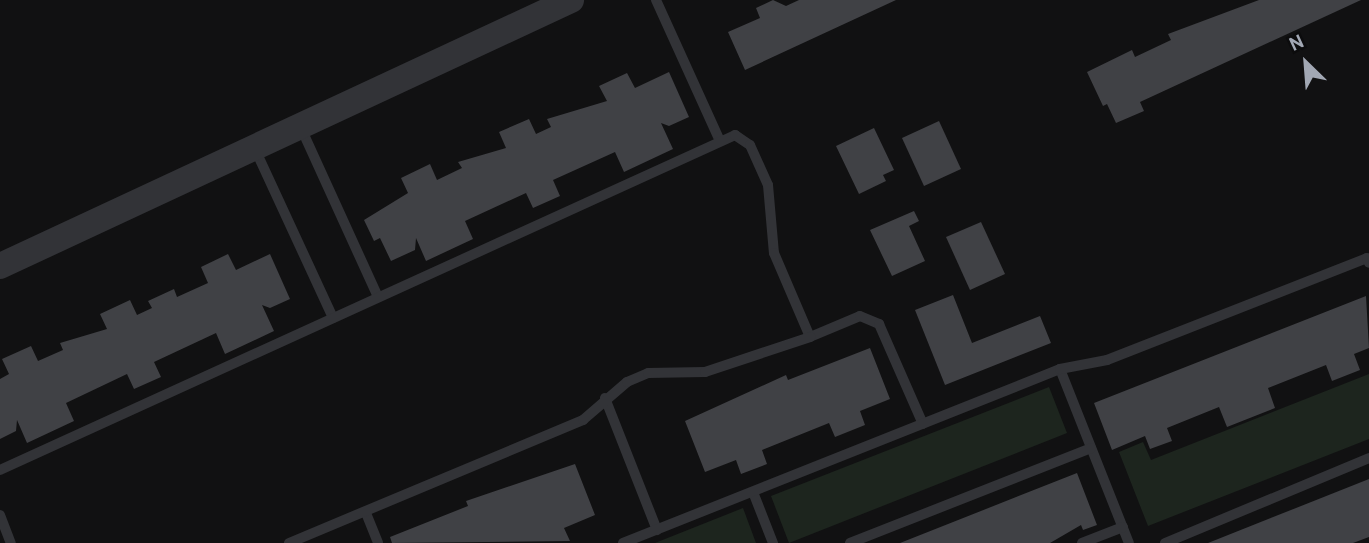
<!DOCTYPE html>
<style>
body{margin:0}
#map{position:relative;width:1369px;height:543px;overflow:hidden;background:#111112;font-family:Overpass,sans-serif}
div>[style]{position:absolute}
.green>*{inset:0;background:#1d251e}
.building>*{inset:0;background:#404145}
.service>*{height:10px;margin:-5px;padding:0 5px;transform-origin:5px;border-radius:5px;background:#323337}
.tertiary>*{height:26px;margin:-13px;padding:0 13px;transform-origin:13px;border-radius:13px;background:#323337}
span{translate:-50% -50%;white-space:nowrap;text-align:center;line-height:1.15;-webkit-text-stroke:7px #0c0c0d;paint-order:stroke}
.north{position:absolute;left:1271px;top:28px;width:70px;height:70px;-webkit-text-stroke:5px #0c0c0d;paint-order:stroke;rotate:335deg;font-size:19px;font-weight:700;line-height:28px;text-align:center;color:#a2a8b4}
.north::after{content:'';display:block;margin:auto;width:24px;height:32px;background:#a2a8b4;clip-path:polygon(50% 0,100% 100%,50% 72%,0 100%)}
</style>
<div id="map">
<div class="green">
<div style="clip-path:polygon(1369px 374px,1369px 439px,1148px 526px,1119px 452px,1143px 442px,1151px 460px)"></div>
<div style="clip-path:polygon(1049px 387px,1067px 433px,789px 543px,771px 496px)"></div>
<div style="clip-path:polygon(743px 508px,756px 543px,655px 543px)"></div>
</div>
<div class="building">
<div style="clip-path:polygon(773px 0,786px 6px,799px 0,896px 0,745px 70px,728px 32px,760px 18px,756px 8px)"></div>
<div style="clip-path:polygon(1259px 0,1361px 0,1140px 102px,1144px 111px,1116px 123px,1107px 104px,1103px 106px,1087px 72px,1132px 50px,1135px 57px,1171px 40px,1168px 34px)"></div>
<div style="clip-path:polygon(669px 72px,689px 117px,669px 126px,661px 123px,673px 149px,624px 172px,615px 152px,553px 180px,560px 196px,533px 208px,526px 193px,465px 221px,473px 239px,426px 261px,416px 238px,415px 250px,391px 261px,380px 238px,374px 241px,364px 220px,408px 193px,401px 178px,430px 164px,437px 180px,462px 168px,458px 162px,506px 148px,499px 132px,529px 119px,536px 134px,551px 127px,547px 119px,607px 101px,599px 86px,627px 73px,635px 88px)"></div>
<div style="clip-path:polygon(939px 121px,961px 169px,924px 186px,902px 138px)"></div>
<div style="clip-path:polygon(874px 128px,894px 170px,883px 175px,886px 181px,859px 194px,836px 146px)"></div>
<div style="clip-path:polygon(914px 211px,919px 221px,909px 226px,925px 261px,892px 276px,870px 230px)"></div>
<div style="clip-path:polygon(981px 222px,1005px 274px,970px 290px,946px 237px)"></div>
<div style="clip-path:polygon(228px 254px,236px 270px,270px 254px,290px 299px,270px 308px,262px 305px,274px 331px,225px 354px,216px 333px,154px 362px,161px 377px,134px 389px,127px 374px,66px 403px,74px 421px,27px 443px,17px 420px,16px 431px,0 439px,0 379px,9px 374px,2px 359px,31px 346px,38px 361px,63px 350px,60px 343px,107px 329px,100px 314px,130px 300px,137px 315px,152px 308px,148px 301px,174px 289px,177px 297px,208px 283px,201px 267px)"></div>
<div style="clip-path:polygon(953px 295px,972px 343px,1040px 316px,1051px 343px,945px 385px,915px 310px)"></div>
<div style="clip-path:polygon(1366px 296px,1369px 348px,1354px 354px,1360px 370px,1332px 381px,1326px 365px,1268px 388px,1275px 408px,1227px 427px,1219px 407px,1167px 428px,1172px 441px,1150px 449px,1145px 436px,1112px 450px,1094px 403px)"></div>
<div style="clip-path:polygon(870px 348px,890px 399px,860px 411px,865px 425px,835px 437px,829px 423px,762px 450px,767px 464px,741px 474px,736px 460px,705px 472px,685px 421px,786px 375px,788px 380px)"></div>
<div style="clip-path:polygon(575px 464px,595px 515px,564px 528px,570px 541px,392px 543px,390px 537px,468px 506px,466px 501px)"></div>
<div style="clip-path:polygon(1077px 473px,1097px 525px,1083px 530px,1081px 525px,1050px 543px,900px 543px)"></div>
<div style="clip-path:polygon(1369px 479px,1369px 537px,1353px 543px,1208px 543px)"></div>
</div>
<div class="service">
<div style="left:656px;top:0;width:155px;rotate:65.6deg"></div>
<div style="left:301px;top:128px;width:186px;rotate:65.5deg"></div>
<div style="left:255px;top:149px;width:186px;rotate:65.2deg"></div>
<div style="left:1060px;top:369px;width:187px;rotate:68.4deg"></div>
<div style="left:605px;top:398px;width:142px;rotate:68.5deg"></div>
<div style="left:0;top:470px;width:808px;rotate:-24.5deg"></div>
<div style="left:735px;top:135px;width:18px;rotate:34deg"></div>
<div style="left:750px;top:145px;width:44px;rotate:65.8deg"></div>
<div style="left:768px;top:185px;width:68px;rotate:85deg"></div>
<div style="left:774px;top:253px;width:91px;rotate:66.8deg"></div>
<div style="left:810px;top:337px;width:54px;rotate:-22.8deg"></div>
<div style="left:860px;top:316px;width:21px;rotate:23deg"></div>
<div style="left:879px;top:324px;width:109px;rotate:66.3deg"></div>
<div style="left:753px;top:492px;width:55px;rotate:68.6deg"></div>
<div style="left:366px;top:513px;width:32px;rotate:68deg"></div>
<div style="left:0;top:515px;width:30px;rotate:69deg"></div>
<div style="left:289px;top:543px;width:319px;rotate:-22.7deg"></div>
<div style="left:583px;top:420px;width:58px;rotate:-40.8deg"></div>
<div style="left:627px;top:382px;width:23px;rotate:-23deg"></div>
<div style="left:648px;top:373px;width:57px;rotate:-1deg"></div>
<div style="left:705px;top:372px;width:111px;rotate:-18.4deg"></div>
<div style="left:623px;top:543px;width:470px;rotate:-21.7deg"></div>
<div style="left:1060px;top:369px;width:48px;rotate:-10.8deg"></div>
<div style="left:1107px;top:360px;width:279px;rotate:-21.4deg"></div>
<div style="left:1367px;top:258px;width:5px;rotate:68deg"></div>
<div style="left:850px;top:543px;width:259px;rotate:-21.5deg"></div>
<div style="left:1082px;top:543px;width:44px;rotate:-21.3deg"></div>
<div style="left:1165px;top:543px;width:221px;rotate:-22.6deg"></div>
</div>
<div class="tertiary">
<div style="left:0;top:266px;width:630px;rotate:-24.98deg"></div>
</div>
<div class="north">N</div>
</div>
